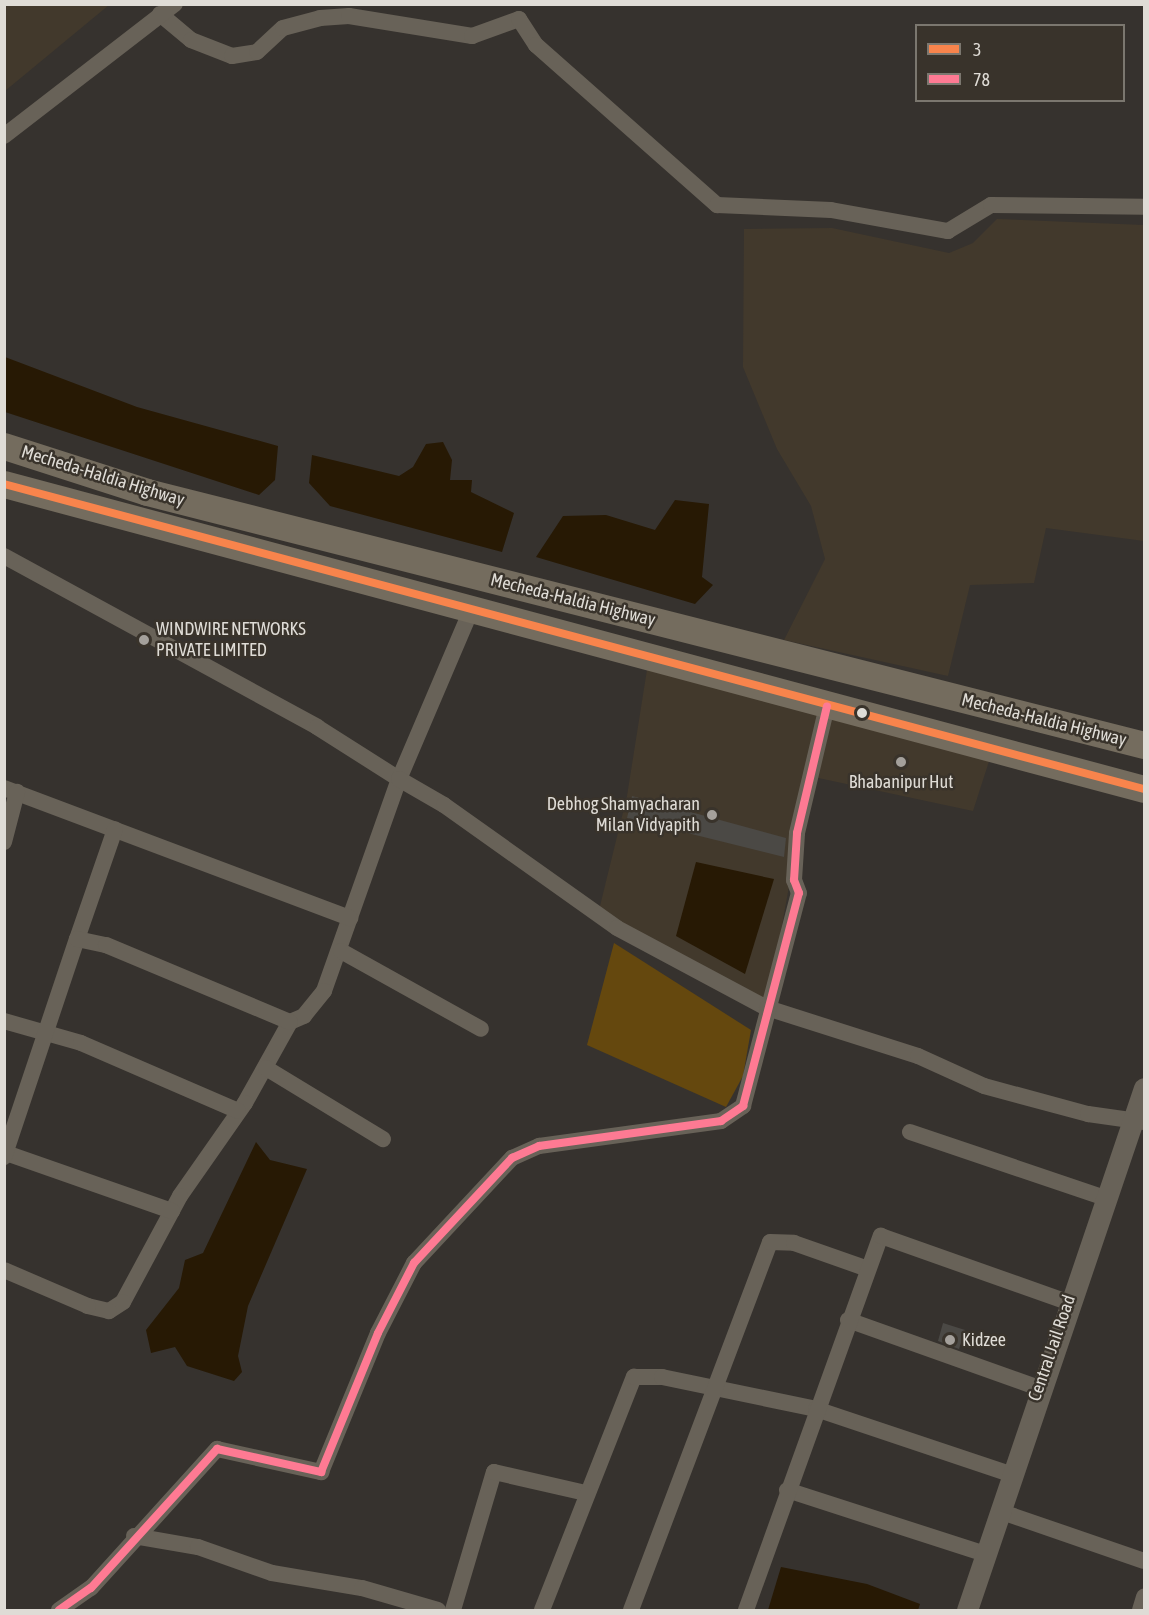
<!DOCTYPE html>
<style>
body{margin:0}
#map{position:relative;width:1149px;height:1615px;overflow:hidden;background:#36322e;font-family:"Asap Condensed",sans-serif}
div>[style]{position:absolute}
.built>*{inset:0;background:#42392c}
.green>*{inset:0;background:#65480e}
.water>*{inset:0;background:#271904}
.building>*{inset:0;background:#4b4945}
.minor>*{height:16px;margin:-8px;padding:0 8px;transform-origin:8px;border-radius:8px;background:#686258}
.tertiary>*{height:21px;margin:-10.5px;padding:0 10.5px;transform-origin:10.5px;border-radius:10.5px;background:#686258}
.trunk>*{height:27px;margin:-13.5px;padding:0 13.5px;transform-origin:13.5px;border-radius:13.5px;background:#746c5e}
.bus-1>*{height:8px;margin:-4px;padding:0 4px;transform-origin:4px;border-radius:4px;background:#f8844c}
.bus-2>*{height:8px;margin:-4px;padding:0 4px;transform-origin:4px;border-radius:4px;background:#fe7a93}
.dots>*{width:16px;height:16px;translate:-50% -50%;box-sizing:border-box;border:3px solid #39332b;border-radius:50%}
span{translate:-50% -50%;white-space:nowrap;text-align:center;line-height:1.15;-webkit-text-stroke:5px #39332b;paint-order:stroke}
.street-label{font-size:18px;color:#dfdcd6}
.poi-label{font-size:18px;color:#dfdcd6}
.left{translate:0 -50%;text-align:left}
.right{translate:-100% -50%;text-align:right}
.frame{position:absolute;inset:0;border:6px solid #dfdcd6;pointer-events:none}
.legend{position:absolute;left:915px;top:24px;width:210px;height:78px;box-sizing:border-box;background:#39332b;border:2px solid #7b776f;margin:0;padding:8px 10px;list-style:none;font-size:18px;color:#dfdcd6}
.legend li{display:flex;align-items:center;gap:12px;height:30px}
.legend b{width:30px;border:2px solid #7b776f}
</style>
<div id="map">
<div class="built">
<div style="clip-path:polygon(5px 4px,109px 4px,109px 5px,5px 91px)"></div>
<div style="clip-path:polygon(997px 219px,1144px 225px,1144px 541px,1046px 528px,1034px 583px,970px 585px,948px 676px,784px 640px,825px 559px,811px 506px,777px 449px,743px 367px,744px 229px,832px 228px,949px 253px,973px 243px)"></div>
<div style="clip-path:polygon(649px 657px,993px 749px,973px 811px,809px 776px,767px 1008px,598px 914px,627px 796px)"></div>
</div>
<div class="green">
<div style="clip-path:polygon(614px 943px,751px 1030px,743px 1076px,726px 1107px,587px 1045px)"></div>
</div>
<div class="water">
<div style="clip-path:polygon(5px 357px,137px 407px,278px 446px,275px 480px,259px 495px,5px 412px)"></div>
<div style="clip-path:polygon(443px 442px,452px 460px,450px 480px,472px 480px,471px 492px,514px 513px,502px 552px,330px 506px,309px 483px,312px 455px,399px 476px,413px 467px,426px 444px)"></div>
<div style="clip-path:polygon(675px 500px,709px 504px,702px 577px,713px 585px,695px 604px,536px 557px,563px 516px,606px 515px,655px 530px)"></div>
<div style="clip-path:polygon(696px 862px,774px 879px,745px 974px,676px 936px)"></div>
<div style="clip-path:polygon(256px 1142px,270px 1160px,307px 1169px,248px 1306px,238px 1356px,242px 1372px,234px 1381px,187px 1366px,175px 1347px,151px 1353px,146px 1330px,179px 1288px,185px 1260px,203px 1253px)"></div>
<div style="clip-path:polygon(781px 1567px,867px 1584px,920px 1604px,918px 1610px,768px 1610px)"></div>
</div>
<div class="building">
<div style="clip-path:polygon(632px 796px,786px 838px,784px 857px,627px 818px)"></div>
<div style="clip-path:polygon(943px 1323px,965px 1330px,959px 1349px,938px 1341px)"></div>
</div>
<div class="minor">
<div style="left:160px;top:14px;width:40px;rotate:40deg"></div>
<div style="left:191px;top:40px;width:44px;rotate:21.3deg"></div>
<div style="left:232px;top:56px;width:25px;rotate:-9deg"></div>
<div style="left:257px;top:52px;width:35px;rotate:-43deg"></div>
<div style="left:283px;top:28px;width:38px;rotate:-15deg"></div>
<div style="left:320px;top:18px;width:29px;rotate:-4deg"></div>
<div style="left:349px;top:16px;width:125px;rotate:9.2deg"></div>
<div style="left:472px;top:36px;width:50px;rotate:-19.9deg"></div>
<div style="left:519px;top:19px;width:31px;rotate:57deg"></div>
<div style="left:536px;top:45px;width:242px;rotate:41.5deg"></div>
<div style="left:717px;top:205px;width:114px;rotate:2.5deg"></div>
<div style="left:831px;top:210px;width:119px;rotate:10.2deg"></div>
<div style="left:948px;top:231px;width:50px;rotate:-31.2deg"></div>
<div style="left:991px;top:205px;width:153px;rotate:0.7deg"></div>
<div style="left:4px;top:136px;width:216px;rotate:-37.7deg"></div>
<div style="left:4px;top:556px;width:357px;rotate:28.6deg"></div>
<div style="left:317px;top:727px;width:97px;rotate:32.4deg"></div>
<div style="left:399px;top:779px;width:225px;rotate:109.5deg"></div>
<div style="left:324px;top:991px;width:32px;rotate:129deg"></div>
<div style="left:304px;top:1016px;width:15px;rotate:157deg"></div>
<div style="left:290px;top:1022px;width:93px;rotate:119.1deg"></div>
<div style="left:245px;top:1103px;width:113px;rotate:125deg"></div>
<div style="left:180px;top:1196px;width:120px;rotate:118.3deg"></div>
<div style="left:123px;top:1302px;width:17px;rotate:147deg"></div>
<div style="left:109px;top:1311px;width:22px;rotate:-167deg"></div>
<div style="left:88px;top:1306px;width:91px;rotate:-156.8deg"></div>
<div style="left:472px;top:608px;width:186px;rotate:113.1deg"></div>
<div style="left:399px;top:779px;width:52px;rotate:30deg"></div>
<div style="left:444px;top:805px;width:212px;rotate:35.4deg"></div>
<div style="left:617px;top:928px;width:170px;rotate:28.1deg"></div>
<div style="left:767px;top:1008px;width:158px;rotate:17.6deg"></div>
<div style="left:918px;top:1056px;width:72px;rotate:24.4deg"></div>
<div style="left:984px;top:1086px;width:108px;rotate:15.1deg"></div>
<div style="left:1088px;top:1114px;width:57px;rotate:8.1deg"></div>
<div style="left:4px;top:788px;width:370px;rotate:20.6deg"></div>
<div style="left:4px;top:842px;width:52px;rotate:-75.4deg"></div>
<div style="left:77px;top:939px;width:116px;rotate:-70.9deg"></div>
<div style="left:341px;top:951px;width:160px;rotate:29.1deg"></div>
<div style="left:4px;top:1021px;width:80px;rotate:15.9deg"></div>
<div style="left:81px;top:1043px;width:171px;rotate:23.4deg"></div>
<div style="left:266px;top:1068px;width:137px;rotate:31.3deg"></div>
<div style="left:910px;top:1132px;width:206px;rotate:18.7deg"></div>
<div style="left:6px;top:1153px;width:176px;rotate:19.3deg"></div>
<div style="left:4px;top:1157px;width:230px;rotate:-71.5deg"></div>
<div style="left:77px;top:939px;width:30px;rotate:12deg"></div>
<div style="left:106px;top:945px;width:199px;rotate:22.7deg"></div>
<div style="left:848px;top:1320px;width:203px;rotate:19.6deg"></div>
<div style="left:787px;top:1490px;width:208px;rotate:17.9deg"></div>
<div style="left:999px;top:1511px;width:153px;rotate:19deg"></div>
<div style="left:134px;top:1536px;width:65px;rotate:9.8deg"></div>
<div style="left:198px;top:1547px;width:78px;rotate:19.4deg"></div>
<div style="left:272px;top:1573px;width:91px;rotate:9.5deg"></div>
<div style="left:362px;top:1588px;width:79px;rotate:16.1deg"></div>
<div style="left:59px;top:1610px;width:39px;rotate:-35deg"></div>
<div style="left:91px;top:1588px;width:188px;rotate:-47.8deg"></div>
<div style="left:217px;top:1449px;width:107px;rotate:12.5deg"></div>
<div style="left:321px;top:1472px;width:150px;rotate:-67.7deg"></div>
<div style="left:378px;top:1333px;width:79px;rotate:-62.8deg"></div>
<div style="left:414px;top:1263px;width:144px;rotate:-47deg"></div>
<div style="left:512px;top:1158px;width:30px;rotate:-24deg"></div>
<div style="left:539px;top:1146px;width:184px;rotate:-7.8deg"></div>
<div style="left:721px;top:1121px;width:27px;rotate:-34deg"></div>
<div style="left:743px;top:1106px;width:220px;rotate:-75.3deg"></div>
<div style="left:799px;top:893px;width:14px;rotate:-111deg"></div>
<div style="left:794px;top:880px;width:47px;rotate:-86.3deg"></div>
<div style="left:797px;top:833px;width:130px;rotate:-76.7deg"></div>
<div style="left:453px;top:1610px;width:144px;rotate:-73.5deg"></div>
<div style="left:494px;top:1472px;width:94px;rotate:12.9deg"></div>
<div style="left:542px;top:1610px;width:251px;rotate:-68.5deg"></div>
<div style="left:634px;top:1377px;width:28px"></div>
<div style="left:662px;top:1377px;width:157px;rotate:11.7deg"></div>
<div style="left:816px;top:1409px;width:205px;rotate:18.5deg"></div>
<div style="left:631px;top:1610px;width:393px;rotate:-69.3deg"></div>
<div style="left:770px;top:1242px;width:24px;rotate:2deg"></div>
<div style="left:794px;top:1243px;width:78px;rotate:19.4deg"></div>
<div style="left:746px;top:1610px;width:398px;rotate:-70.2deg"></div>
<div style="left:881px;top:1236px;width:197px;rotate:19.5deg"></div>
<div style="left:1140px;top:1610px;width:14px;rotate:-73deg"></div>
</div>
<div class="tertiary">
<div style="left:967px;top:1610px;width:551px;rotate:-71.27deg"></div>
</div>
<div class="trunk">
<div style="left:4px;top:446px;width:150px;rotate:17.8deg"></div>
<div style="left:147px;top:492px;width:1029px;rotate:14.24deg"></div>
<div style="left:4px;top:484px;width:1180px;rotate:14.98deg"></div>
</div>
<div class="bus-1">
<div style="left:4px;top:484px;width:1180px;rotate:14.98deg"></div>
</div>
<div class="bus-2">
<div style="left:59px;top:1610px;width:39px;rotate:-35deg"></div>
<div style="left:91px;top:1588px;width:188px;rotate:-47.8deg"></div>
<div style="left:217px;top:1449px;width:107px;rotate:12.5deg"></div>
<div style="left:321px;top:1472px;width:150px;rotate:-67.7deg"></div>
<div style="left:378px;top:1333px;width:79px;rotate:-62.8deg"></div>
<div style="left:414px;top:1263px;width:144px;rotate:-47deg"></div>
<div style="left:512px;top:1158px;width:30px;rotate:-24deg"></div>
<div style="left:539px;top:1146px;width:184px;rotate:-7.8deg"></div>
<div style="left:721px;top:1121px;width:27px;rotate:-34deg"></div>
<div style="left:743px;top:1106px;width:220px;rotate:-75.3deg"></div>
<div style="left:799px;top:893px;width:14px;rotate:-111deg"></div>
<div style="left:794px;top:880px;width:47px;rotate:-86.3deg"></div>
<div style="left:797px;top:833px;width:130px;rotate:-76.7deg"></div>
</div>
<div class="dots">
<div style="left:144px;top:640px;background:#a4a09b"></div>
<div style="left:862px;top:713px;background:#dfdcd6"></div>
<div style="left:901px;top:762px;background:#a4a09b"></div>
<div style="left:712px;top:815px;background:#a4a09b"></div>
<div style="left:950px;top:1340px;background:#a4a09b"></div>
</div>
<div class="street-label">
<span style="left:103px;top:476px;rotate:17deg">Mecheda-Haldia Highway</span>
<span style="left:573px;top:600px;rotate:14deg">Mecheda-Haldia Highway</span>
<span style="left:1044px;top:720px;rotate:14deg">Mecheda-Haldia Highway</span>
<span style="left:1052px;top:1348px;rotate:-71deg">Central Jail Road</span>
</div>
<div class="poi-label">
<span class="left" style="left:156px;top:640px">WINDWIRE NETWORKS<br>PRIVATE LIMITED</span>
<span style="left:901px;top:782px">Bhabanipur Hut</span>
<span class="right" style="left:700px;top:815px">Debhog Shamyacharan<br>Milan Vidyapith</span>
<span class="left" style="left:962px;top:1340px">Kidzee</span>
</div>
<div class="frame"></div>
<ul class="legend">
<li><b style="height:8px;background:#f8844c"></b>3</li>
<li><b style="height:8px;background:#fe7a93"></b>78</li>
</ul>
</div>
